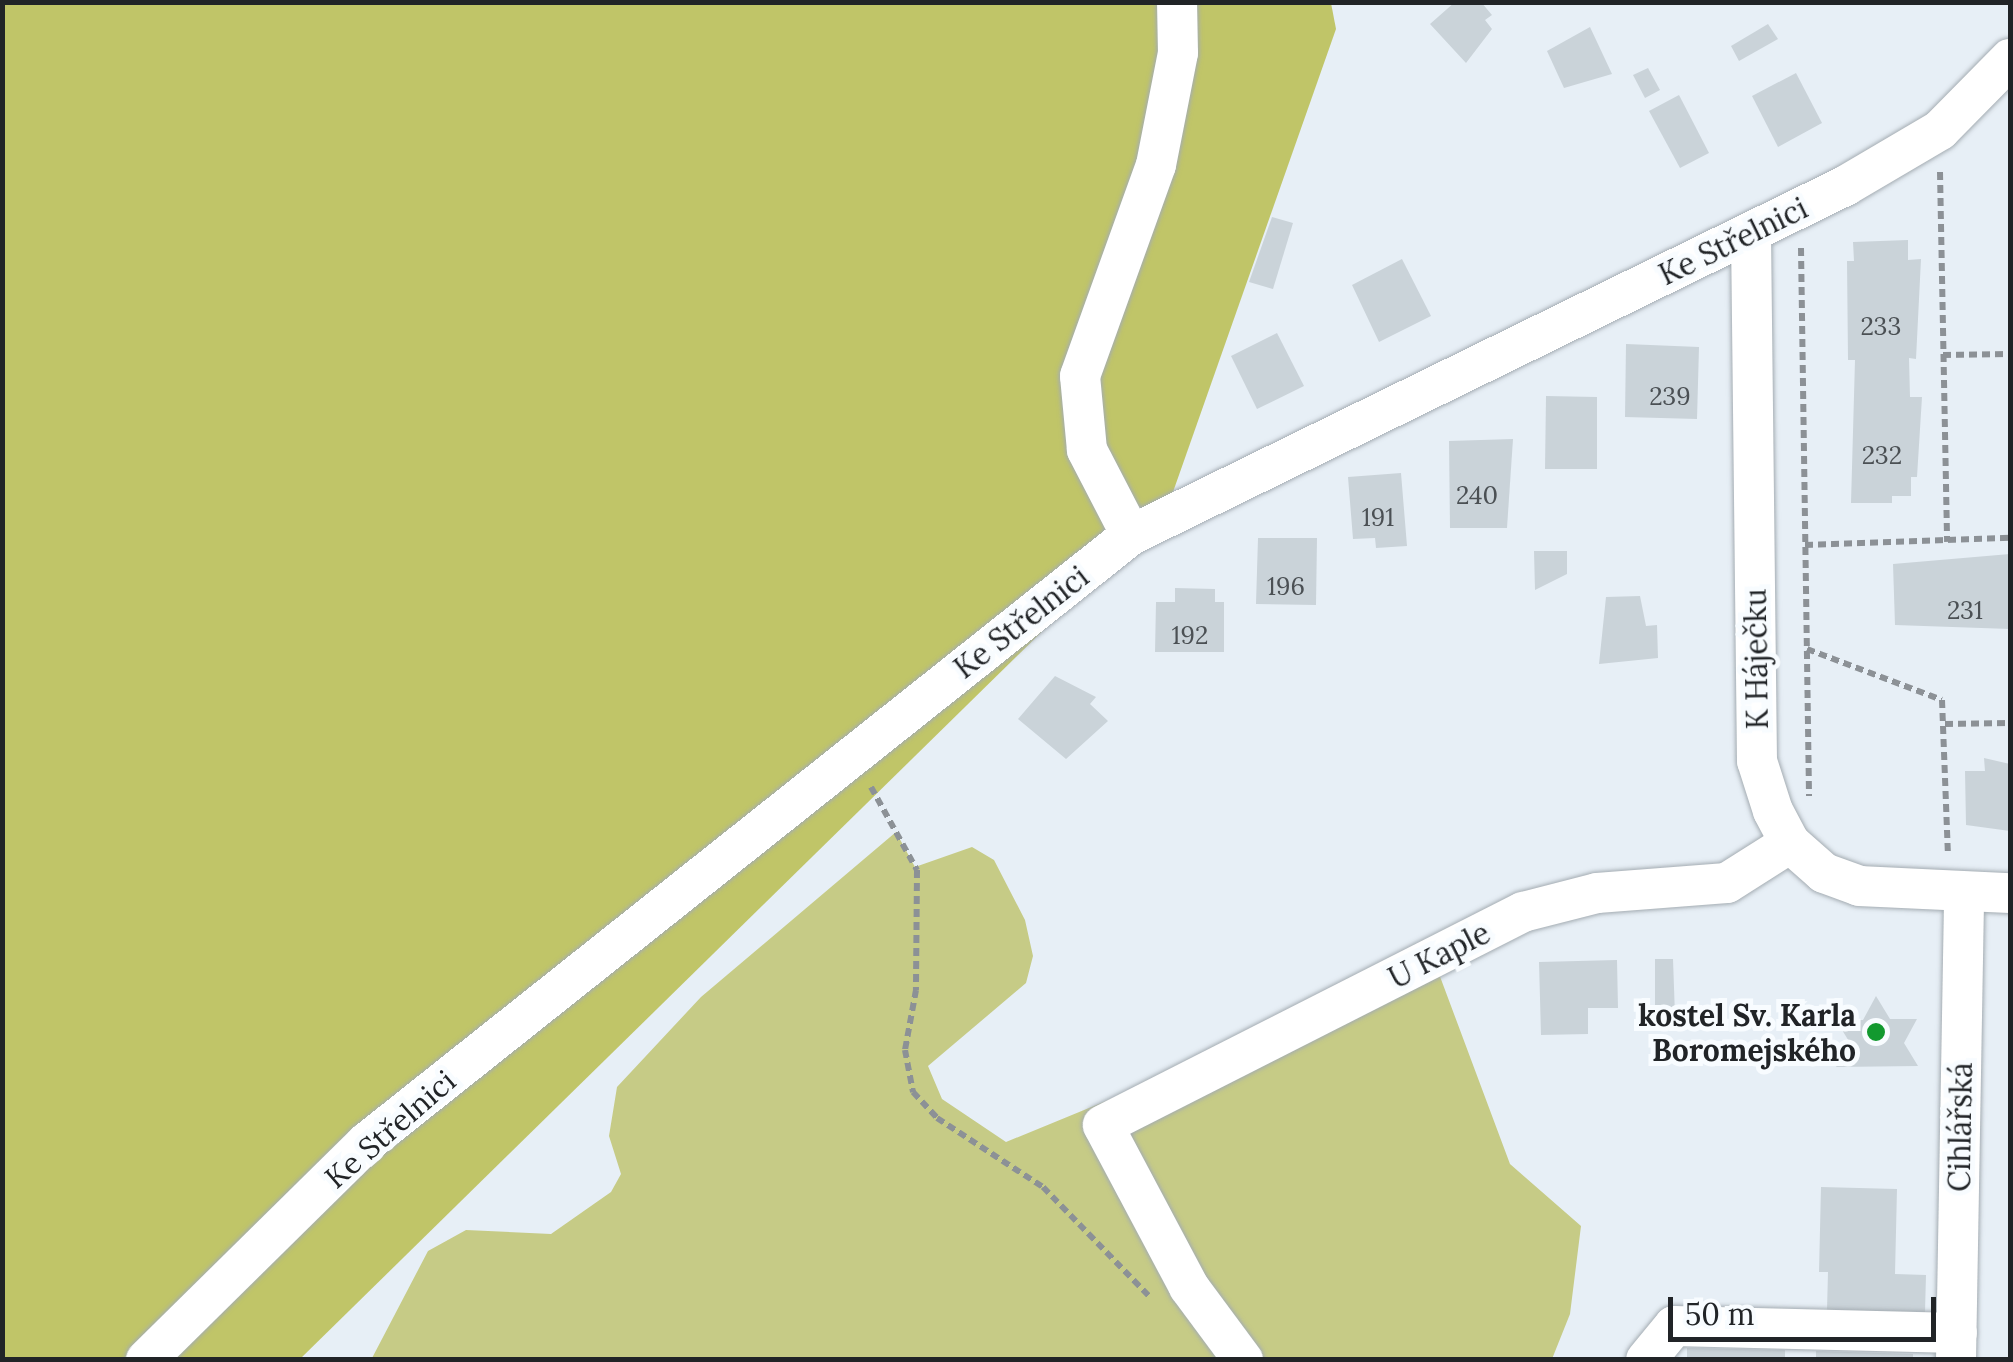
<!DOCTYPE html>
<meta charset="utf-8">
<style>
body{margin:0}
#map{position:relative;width:2013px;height:1362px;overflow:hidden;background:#e7eff6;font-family:Lora,serif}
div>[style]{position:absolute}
.green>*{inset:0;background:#c6cb86}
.forest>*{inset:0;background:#c0c568}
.building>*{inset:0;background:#cad3d9}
.path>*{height:6px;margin-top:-3px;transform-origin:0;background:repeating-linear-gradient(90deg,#8c9196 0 8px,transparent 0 13px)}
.roads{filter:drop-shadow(0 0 2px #a4acb2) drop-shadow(0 0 2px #a4acb2)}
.minor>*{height:40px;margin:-20px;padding:0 20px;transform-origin:20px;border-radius:20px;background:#fff}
.dots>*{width:28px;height:28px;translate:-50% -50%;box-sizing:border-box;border:5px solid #f8fcff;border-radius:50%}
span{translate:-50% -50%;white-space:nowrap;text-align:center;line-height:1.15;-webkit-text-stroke:10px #f8fcff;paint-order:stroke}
.number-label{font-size:25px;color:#4b5054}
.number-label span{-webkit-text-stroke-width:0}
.street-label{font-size:30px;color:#212427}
.poi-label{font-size:30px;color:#212427;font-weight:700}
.right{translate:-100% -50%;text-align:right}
.frame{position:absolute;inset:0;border:5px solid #212427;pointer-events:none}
.scale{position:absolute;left:1668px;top:1297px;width:268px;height:45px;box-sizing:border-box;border:5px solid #212427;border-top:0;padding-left:12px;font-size:30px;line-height:35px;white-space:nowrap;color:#212427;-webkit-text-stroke:8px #f8fcff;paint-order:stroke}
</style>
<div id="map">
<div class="green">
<div style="clip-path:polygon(896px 832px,915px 867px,972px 847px,994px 860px,1025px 920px,1033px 956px,1026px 983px,928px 1066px,942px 1099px,1006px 1142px,1157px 1080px,1426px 939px,1510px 1164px,1581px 1226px,1570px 1314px,1552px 1359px,371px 1360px,428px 1251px,466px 1230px,551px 1234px,611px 1192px,621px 1174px,609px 1136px,617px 1087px,701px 997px)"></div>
</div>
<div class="forest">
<div style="clip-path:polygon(3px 3px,1331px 3px,1336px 29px,1167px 509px,300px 1359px,3px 1360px)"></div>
</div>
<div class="building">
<div style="clip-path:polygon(1455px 2px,1481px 2px,1492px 15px,1485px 20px,1492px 29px,1466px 63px,1430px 24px)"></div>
<div style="clip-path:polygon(1768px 24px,1778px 39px,1739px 61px,1731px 46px)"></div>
<div style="clip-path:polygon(1590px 27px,1612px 74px,1564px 88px,1547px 51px)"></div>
<div style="clip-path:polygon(1648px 68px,1660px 90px,1645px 98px,1633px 75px)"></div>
<div style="clip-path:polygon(1796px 73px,1822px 123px,1778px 147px,1752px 96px)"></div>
<div style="clip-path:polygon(1679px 95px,1709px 153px,1680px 168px,1649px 111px)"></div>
<div style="clip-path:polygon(1272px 217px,1293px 223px,1273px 289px,1249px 282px)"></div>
<div style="clip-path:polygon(1908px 240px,1908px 260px,1921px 259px,1916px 359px,1909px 358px,1910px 397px,1922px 397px,1917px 477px,1911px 477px,1911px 496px,1892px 496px,1892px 503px,1851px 503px,1855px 360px,1848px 360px,1847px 261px,1854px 261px,1853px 242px)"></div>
<div style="clip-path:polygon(1402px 259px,1431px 316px,1379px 342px,1352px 285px)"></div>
<div style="clip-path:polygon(1277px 333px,1304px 386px,1257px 409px,1231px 356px)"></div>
<div style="clip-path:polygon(1626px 344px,1699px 347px,1697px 419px,1625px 417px)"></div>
<div style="clip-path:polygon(1546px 396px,1597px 397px,1597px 469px,1545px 469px)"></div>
<div style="clip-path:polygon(1513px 439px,1507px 528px,1450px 528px,1449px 441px)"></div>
<div style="clip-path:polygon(1401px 473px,1407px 546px,1376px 548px,1375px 538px,1353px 539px,1348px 477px)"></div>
<div style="clip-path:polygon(1258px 538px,1317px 538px,1316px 605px,1256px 604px)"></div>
<div style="clip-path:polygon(1534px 551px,1567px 551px,1567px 574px,1535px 590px)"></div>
<div style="clip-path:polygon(2010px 554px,2010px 629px,1895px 625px,1893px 564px)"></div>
<div style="clip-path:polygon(1175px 588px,1215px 589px,1215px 602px,1224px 602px,1224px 652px,1155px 652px,1156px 602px,1175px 602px)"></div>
<div style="clip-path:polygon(1640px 596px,1646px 626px,1657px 625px,1658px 658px,1599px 664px,1606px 597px)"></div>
<div style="clip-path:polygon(1055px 676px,1096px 697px,1090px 704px,1108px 721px,1066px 759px,1018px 719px)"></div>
<div style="clip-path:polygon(1984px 758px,2010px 764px,2010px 831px,1966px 825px,1965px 771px,1985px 771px)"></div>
<div style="clip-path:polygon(1655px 959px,1673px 959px,1675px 1016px,1655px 1016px)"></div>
<div style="clip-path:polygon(1617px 960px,1618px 1008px,1588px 1008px,1588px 1034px,1541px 1035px,1539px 962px)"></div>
<div style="clip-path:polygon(1876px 996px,1890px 1019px,1917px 1019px,1904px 1043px,1918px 1066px,1836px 1067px,1850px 1043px,1836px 1020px,1863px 1020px)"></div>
<div style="clip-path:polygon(1821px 1187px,1897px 1189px,1895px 1274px,1926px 1275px,1925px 1312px,1827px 1310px,1828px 1272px,1819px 1272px)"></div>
<div style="clip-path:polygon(1687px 1348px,1785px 1350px,1785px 1360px,1687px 1360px)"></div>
<div style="clip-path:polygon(1816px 1351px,1913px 1354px,1913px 1360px,1816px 1360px)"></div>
</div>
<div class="path">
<div style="left:1940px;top:172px;width:370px;rotate:88.9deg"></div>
<div style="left:1801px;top:248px;width:548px;rotate:89.16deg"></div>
<div style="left:1943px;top:355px;width:67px;rotate:-0.9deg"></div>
<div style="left:1805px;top:545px;width:205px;rotate:-2deg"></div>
<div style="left:1807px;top:649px;width:144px;rotate:20.7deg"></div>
<div style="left:1942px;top:700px;width:153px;rotate:87.8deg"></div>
<div style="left:1945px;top:724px;width:65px;rotate:-0.9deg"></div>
<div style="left:871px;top:787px;width:95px;rotate:61deg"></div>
<div style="left:917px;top:870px;width:120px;rotate:90.5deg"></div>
<div style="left:916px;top:990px;width:61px;rotate:100.4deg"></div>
<div style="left:905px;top:1050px;width:43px;rotate:79.2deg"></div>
<div style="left:913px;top:1092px;width:35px;rotate:47deg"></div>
<div style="left:937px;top:1118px;width:126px;rotate:33.1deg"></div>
<div style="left:1043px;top:1187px;width:152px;rotate:45.8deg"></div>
</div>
<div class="roads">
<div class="minor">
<div style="left:1751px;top:233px;width:528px;rotate:89.35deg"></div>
<div style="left:1757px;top:761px;width:52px;rotate:72.3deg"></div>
<div style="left:1773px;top:811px;width:36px;rotate:62deg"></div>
<div style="left:1790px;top:843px;width:45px;rotate:41.4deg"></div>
<div style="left:1824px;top:873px;width:37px;rotate:20deg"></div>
<div style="left:1859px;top:886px;width:151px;rotate:2.7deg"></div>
<div style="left:1131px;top:535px;width:96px;rotate:-117.4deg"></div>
<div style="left:1087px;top:450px;width:74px;rotate:-95.4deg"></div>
<div style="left:1080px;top:376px;width:224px;rotate:-70.2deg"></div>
<div style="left:1156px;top:165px;width:114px;rotate:-78.9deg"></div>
<div style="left:1178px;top:53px;width:51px;rotate:-91.1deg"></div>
<div style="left:146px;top:1360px;width:309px;rotate:-44.6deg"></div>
<div style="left:366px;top:1143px;width:977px;rotate:-38.48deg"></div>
<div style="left:1131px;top:535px;width:795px;rotate:-26.05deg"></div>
<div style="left:1845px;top:186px;width:110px;rotate:-30.5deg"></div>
<div style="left:1940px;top:130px;width:100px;rotate:-45.4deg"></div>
<div style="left:1243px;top:1360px;width:91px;rotate:-126.5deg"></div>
<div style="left:1189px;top:1287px;width:183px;rotate:-118deg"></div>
<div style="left:1103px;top:1125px;width:471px;rotate:-26.9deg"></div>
<div style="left:1523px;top:912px;width:76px;rotate:-14.4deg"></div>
<div style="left:1597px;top:893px;width:130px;rotate:-4.4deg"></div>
<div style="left:1727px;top:883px;width:75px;rotate:-32.4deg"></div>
<div style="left:1646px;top:1360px;width:44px;rotate:-50.5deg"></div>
<div style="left:1674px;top:1326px;width:283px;rotate:1.4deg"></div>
<div style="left:1956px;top:1360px;width:466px;rotate:-89deg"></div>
</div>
</div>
<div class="dots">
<div style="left:1876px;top:1032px;background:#12992f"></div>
</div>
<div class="number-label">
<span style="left:1881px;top:326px">233</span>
<span style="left:1670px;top:396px">239</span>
<span style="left:1882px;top:455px">232</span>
<span style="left:1477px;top:495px">240</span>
<span style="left:1378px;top:517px">191</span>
<span style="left:1286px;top:586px">196</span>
<span style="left:1965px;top:610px">231</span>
<span style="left:1190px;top:635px">192</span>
</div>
<div class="street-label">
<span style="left:1733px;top:241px;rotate:-26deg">Ke Střelnici</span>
<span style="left:1021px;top:622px;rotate:-38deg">Ke Střelnici</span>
<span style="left:1756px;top:659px;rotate:-91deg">K Háječku</span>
<span style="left:1439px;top:955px;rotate:-27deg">U Kaple</span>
<span style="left:1960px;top:1127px;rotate:-89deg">Cihlářská</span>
<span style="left:390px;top:1129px;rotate:-41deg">Ke Střelnici</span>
</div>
<div class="poi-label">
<span class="right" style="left:1856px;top:1032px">kostel Sv. Karla<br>Boromejského</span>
</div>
<div class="frame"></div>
<div class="scale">50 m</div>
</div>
